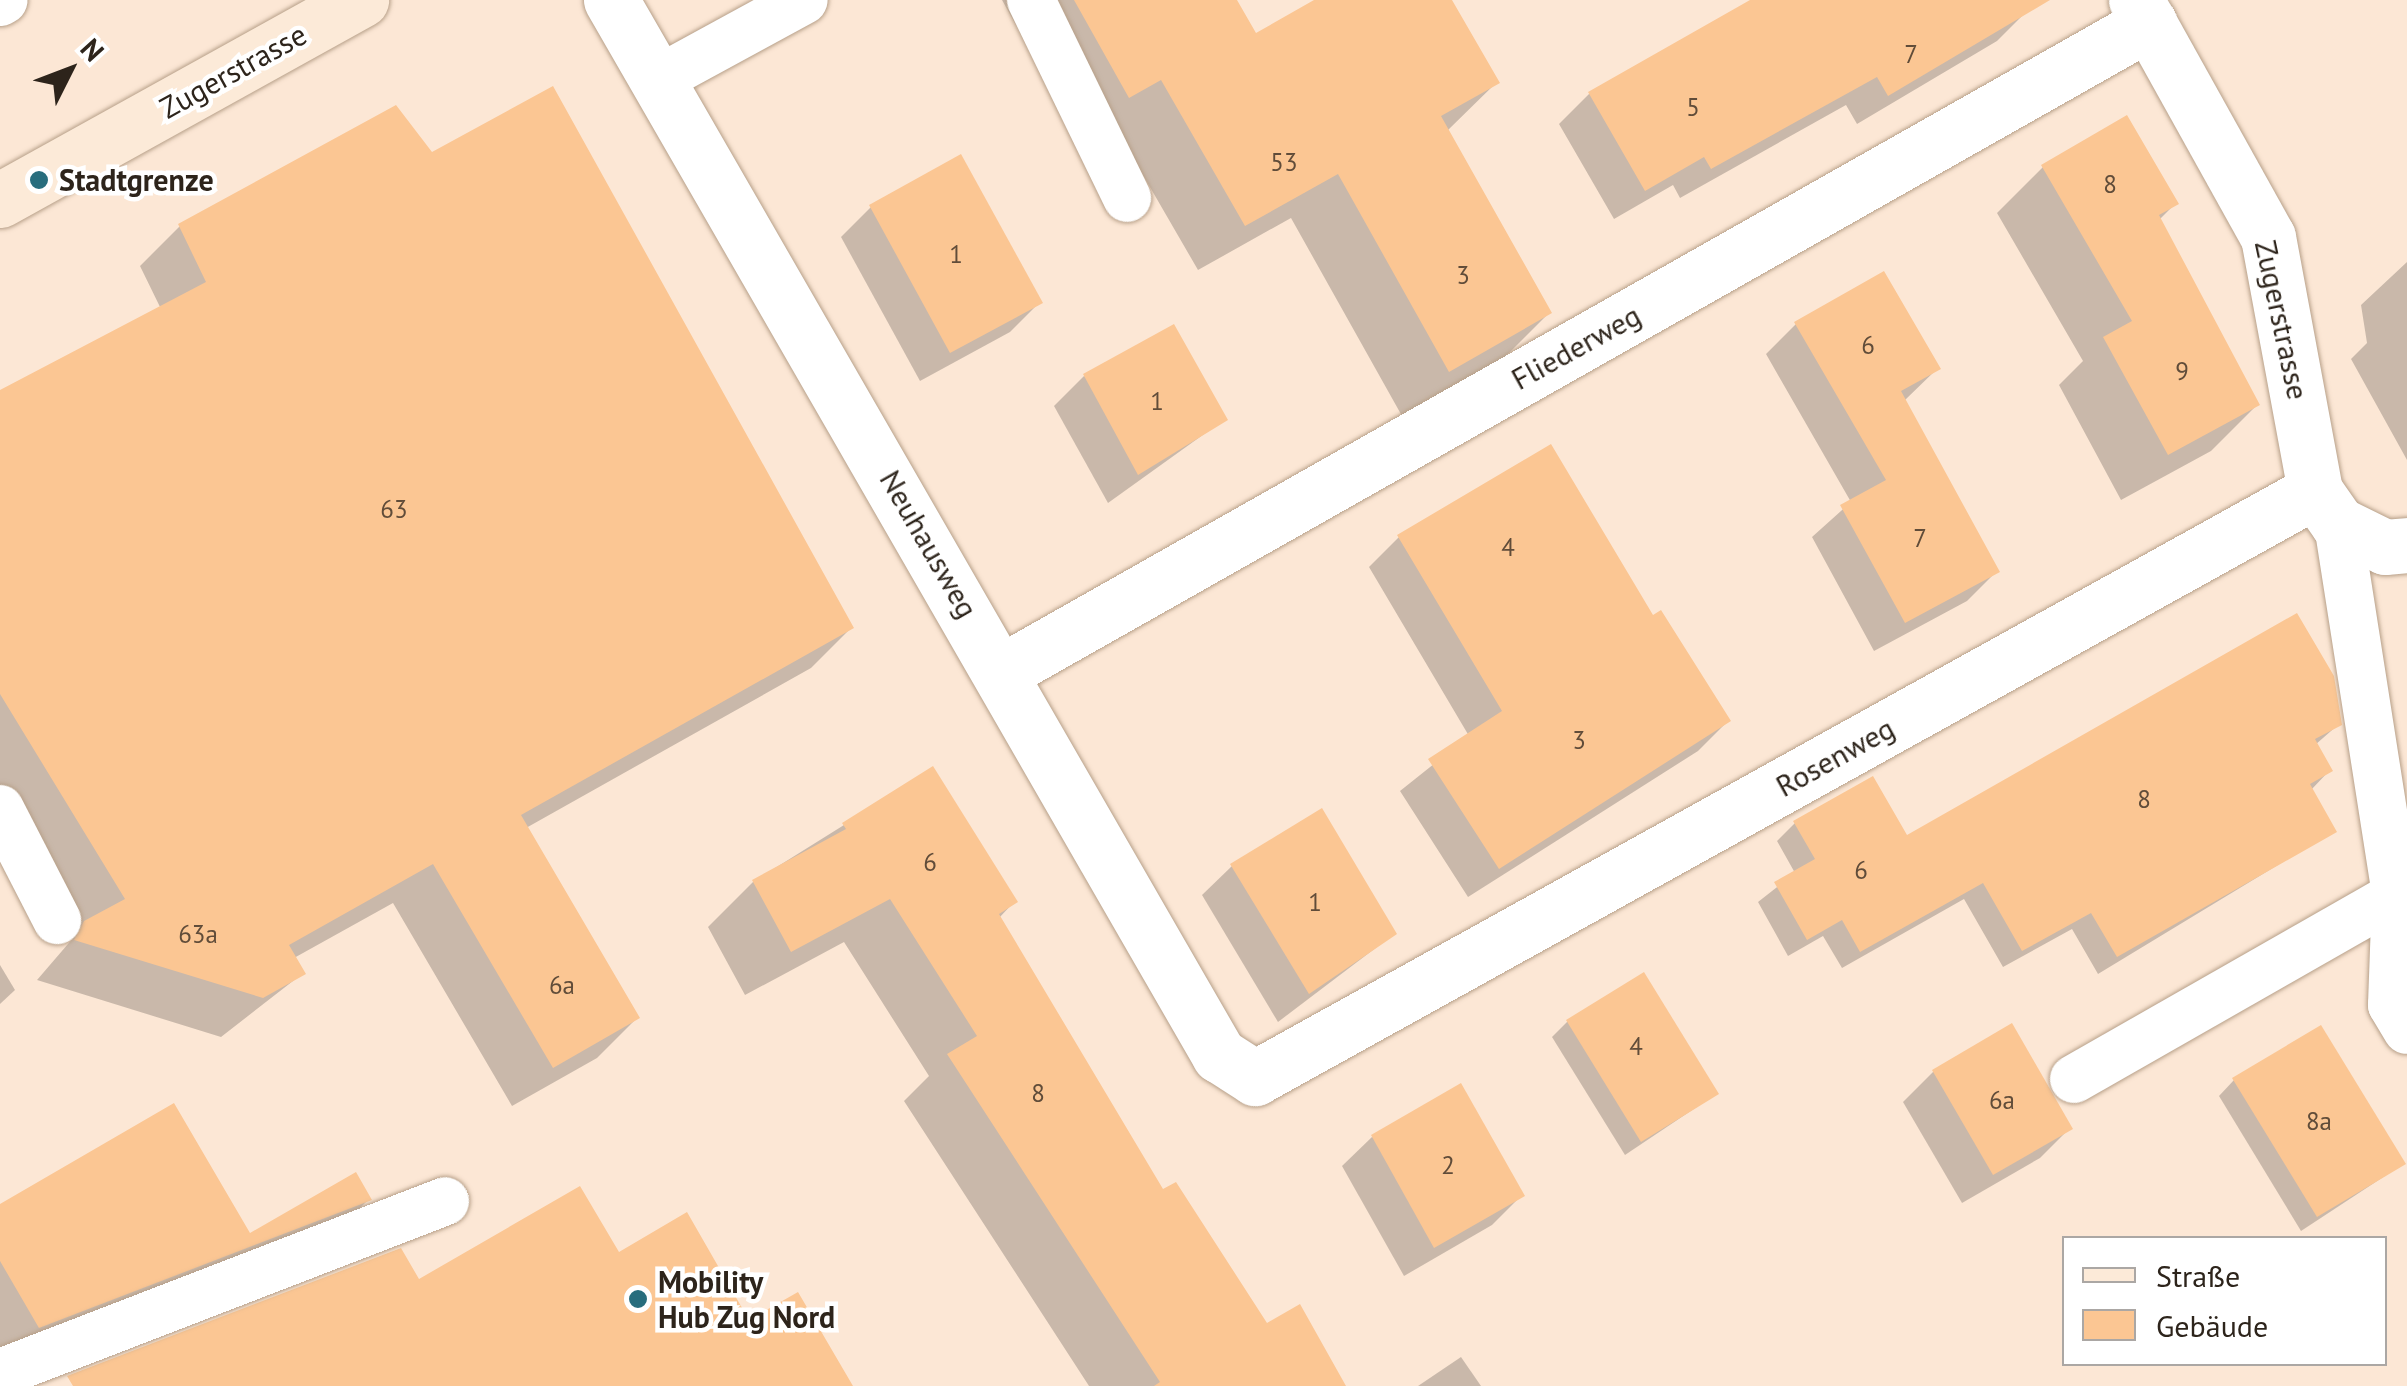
<!DOCTYPE html>
<meta charset="utf-8">
<style>
body{margin:0}
#map{position:relative;width:2407px;height:1386px;overflow:hidden;background:#fce7d5;font-family:"PT Sans",sans-serif}
div>[style]{position:absolute}
.shadow>*{inset:0;background:#0003}
.building>*{inset:0;background:#fbc693}
.roads{filter:drop-shadow(0 0 2px #b7a089) drop-shadow(0 0 2px #b7a089)}
.lane>*{height:48px;margin:-24px;padding:0 24px;transform-origin:24px;border-radius:24px;background:#fff}
.street>*{height:55px;margin:-27.5px;padding:0 27.5px;transform-origin:27.5px;border-radius:27.5px;background:#fff}
.secondary>*{height:55px;margin:-27.5px;padding:0 27.5px;transform-origin:27.5px;border-radius:27.5px;background:#fcead8}
.dots>*{width:28px;height:28px;translate:-50% -50%;box-sizing:border-box;border:5px solid #fff;border-radius:50%}
span{translate:-50% -50%;white-space:nowrap;text-align:center;line-height:1.15;-webkit-text-stroke:9px #fff;paint-order:stroke}
.number-label{font-size:25px;color:#604c39}
.number-label span{-webkit-text-stroke-width:0}
.street-label{font-size:30px;color:#2d241b}
.poi-label{font-size:30px;color:#2d241b;font-weight:700}
.left{translate:0 -50%;text-align:left}
.legend{position:absolute;left:2062px;top:1236px;width:325px;height:130px;box-sizing:border-box;background:#fff;border:2px solid #aba7a4;margin:0;padding:12px 18px;list-style:none;font-size:30px;color:#2d241b}
.legend li{display:flex;align-items:center;gap:20px;height:50px}
.legend b{width:50px;border:2px solid #aba7a4}
.north{position:absolute;left:20px;top:20px;width:100px;height:100px;-webkit-text-stroke:8px #fff;paint-order:stroke;rotate:48deg;font-size:28px;font-weight:700;line-height:40px;text-align:center;color:#2d241b}
.north::after{content:'';display:block;margin:auto;width:35px;height:45px;background:#2d241b;clip-path:polygon(50% 0,100% 100%,50% 72%,0 100%)}
</style>
<div id="map">
<div class="shadow">
<div style="clip-path:polygon(1002px 0,1234px 0,1255px 36px,1319px 0,1450px 0,1497px 82px,1447px 131px,1549px 313px,1503px 359px,1402px 416px,1291px 218px,1198px 270px,1114px 125px,1082px 142px)"></div>
<div style="clip-path:polygon(1778px 0,2021px 0,2027px 11px,1997px 41px,1857px 124px,1846px 105px,1680px 198px,1673px 185px,1614px 219px,1559px 124px,1589px 94px,1734px 12px)"></div>
<div style="clip-path:polygon(432px 155px,851px 628px,811px 668px,526px 828px,637px 1018px,597px 1058px,512px 1106px,393px 903px,294px 958px,302px 974px,221px 1037px,37px 980px,80px 930px,0 799px,0 393px,161px 309px,140px 266px,180px 226px)"></div>
<div style="clip-path:polygon(2043px 167px,2176px 203px,2159px 220px,2257px 405px,2211px 451px,2121px 500px,2059px 385px,2083px 361px,1997px 213px)"></div>
<div style="clip-path:polygon(871px 207px,1040px 302px,1010px 332px,920px 381px,841px 237px)"></div>
<div style="clip-path:polygon(2407px 262px,2407px 460px,2351px 359px,2367px 343px,2361px 305px)"></div>
<div style="clip-path:polygon(1796px 324px,1938px 368px,1904px 401px,1997px 571px,1967px 601px,1874px 651px,1812px 537px,1851px 502px,1766px 354px)"></div>
<div style="clip-path:polygon(1084px 376px,1225px 419px,1108px 503px,1054px 406px)"></div>
<div style="clip-path:polygon(1399px 537px,1652px 619px,1728px 721px,1698px 751px,1468px 897px,1400px 791px,1469px 736px,1369px 567px)"></div>
<div style="clip-path:polygon(2339px 724px,2315px 745px,2330px 770px,2311px 790px,2334px 831px,2098px 974px,2072px 929px,2003px 967px,1964px 899px,1842px 968px,1823px 936px,1788px 956px,1758px 902px,1795px 873px,1777px 841px,1795px 823px,1906px 839px)"></div>
<div style="clip-path:polygon(844px 825px,1015px 901px,999px 918px,1162px 1193px,1266px 1326px,1343px 1386px,1089px 1386px,904px 1101px,929px 1076px,844px 942px,745px 995px,708px 927px,753px 882px)"></div>
<div style="clip-path:polygon(1232px 866px,1394px 934px,1278px 1022px,1202px 895px)"></div>
<div style="clip-path:polygon(0 965px,15px 990px,0 1004px)"></div>
<div style="clip-path:polygon(1568px 1021px,1716px 1094px,1625px 1155px,1552px 1037px)"></div>
<div style="clip-path:polygon(2011px 1027px,2070px 1128px,2040px 1158px,1962px 1203px,1903px 1102px,1933px 1072px)"></div>
<div style="clip-path:polygon(2234px 1080px,2403px 1164px,2301px 1231px,2219px 1096px)"></div>
<div style="clip-path:polygon(1372px 1137px,1522px 1195px,1492px 1225px,1404px 1276px,1342px 1166px)"></div>
<div style="clip-path:polygon(369px 1199px,328px 1240px,0 1367px,0 1207px,249px 1236px)"></div>
<div style="clip-path:polygon(1461px 1357px,1481px 1386px,1418px 1386px)"></div>
</div>
<div class="building">
<div style="clip-path:polygon(1074px 0,1237px 0,1256px 33px,1314px 0,1452px 0,1500px 83px,1441px 116px,1552px 313px,1449px 372px,1338px 174px,1245px 226px,1161px 80px,1129px 98px)"></div>
<div style="clip-path:polygon(1750px 0,2050px 0,1888px 96px,1877px 77px,1711px 169px,1704px 157px,1645px 191px,1588px 92px)"></div>
<div style="clip-path:polygon(553px 86px,854px 628px,521px 815px,640px 1018px,553px 1068px,433px 864px,289px 945px,306px 974px,263px 998px,74px 940px,84px 921px,125px 899px,0 694px,0 390px,206px 282px,178px 224px,396px 105px,432px 152px)"></div>
<div style="clip-path:polygon(2127px 115px,2179px 204px,2159px 215px,2260px 405px,2168px 455px,2103px 337px,2132px 321px,2041px 165px)"></div>
<div style="clip-path:polygon(961px 154px,1043px 303px,950px 353px,869px 205px)"></div>
<div style="clip-path:polygon(1884px 271px,1941px 369px,1901px 391px,2000px 572px,1905px 623px,1840px 505px,1886px 480px,1794px 322px)"></div>
<div style="clip-path:polygon(1174px 324px,1228px 420px,1138px 475px,1083px 374px)"></div>
<div style="clip-path:polygon(1551px 444px,1653px 615px,1661px 610px,1731px 721px,1499px 869px,1428px 759px,1502px 711px,1397px 535px)"></div>
<div style="clip-path:polygon(2297px 613px,2334px 676px,2342px 725px,2315px 739px,2333px 771px,2310px 784px,2337px 832px,2117px 957px,2091px 913px,2022px 951px,1983px 883px,1860px 952px,1842px 920px,1807px 940px,1774px 882px,1815px 859px,1793px 821px,1873px 776px,1907px 835px)"></div>
<div style="clip-path:polygon(933px 766px,1018px 902px,999px 914px,1163px 1189px,1176px 1182px,1267px 1323px,1300px 1304px,1346px 1386px,1154px 1386px,1160px 1382px,947px 1054px,977px 1036px,890px 899px,791px 952px,752px 880px,846px 829px,842px 823px)"></div>
<div style="clip-path:polygon(1322px 808px,1397px 934px,1309px 994px,1230px 864px)"></div>
<div style="clip-path:polygon(1644px 972px,1719px 1094px,1641px 1142px,1566px 1020px)"></div>
<div style="clip-path:polygon(2012px 1023px,2073px 1129px,1993px 1175px,1932px 1070px)"></div>
<div style="clip-path:polygon(2321px 1025px,2406px 1164px,2317px 1217px,2232px 1078px)"></div>
<div style="clip-path:polygon(1461px 1083px,1525px 1196px,1434px 1248px,1371px 1135px)"></div>
<div style="clip-path:polygon(174px 1103px,250px 1233px,356px 1172px,372px 1200px,39px 1328px,0 1261px,0 1204px)"></div>
<div style="clip-path:polygon(580px 1186px,619px 1252px,687px 1212px,749px 1320px,798px 1292px,853px 1386px,73px 1386px,67px 1376px,401px 1248px,419px 1279px)"></div>
</div>
<div class="roads">
<div class="lane">
<div style="left:1031px;top:0;width:220px;rotate:64.1deg"></div>
<div style="left:0;top:2px;width:4px;rotate:-27deg"></div>
<div style="left:657px;top:80px;width:167px;rotate:-28.6deg"></div>
<div style="left:2338px;top:524px;width:376px;rotate:81.1deg"></div>
<div style="left:2396px;top:895px;width:110px;rotate:92.1deg"></div>
<div style="left:2392px;top:1005px;width:29px;rotate:59deg"></div>
<div style="left:0;top:809px;width:125px;rotate:62.8deg"></div>
<div style="left:2074px;top:1079px;width:371px;rotate:-29.7deg"></div>
<div style="left:0;top:1373px;width:477px;rotate:-21.1deg"></div>
</div>
<div class="street">
<div style="left:611px;top:0;width:1218px;rotate:60.05deg"></div>
<div style="left:1219px;top:1055px;width:43px;rotate:32.6deg"></div>
<div style="left:1255px;top:1078px;width:1212px;rotate:-28.98deg"></div>
<div style="left:2136px;top:0;width:271px;rotate:60.9deg"></div>
<div style="left:2268px;top:237px;width:258px;rotate:79.5deg"></div>
<div style="left:2315px;top:491px;width:40px;rotate:55.1deg"></div>
<div style="left:2338px;top:524px;width:52px;rotate:26.1deg"></div>
<div style="left:2385px;top:547px;width:22px;rotate:-5deg"></div>
<div style="left:1003px;top:671px;width:1317px;rotate:-29.49deg"></div>
</div>
<div class="secondary">
<div style="left:0;top:200px;width:413px;rotate:-29deg"></div>
</div>
</div>
<div class="dots">
<div style="left:39px;top:180px;background:#286d7d"></div>
<div style="left:638px;top:1299px;background:#286d7d"></div>
</div>
<div class="number-label">
<span style="left:1911px;top:54px">7</span>
<span style="left:1693px;top:107px">5</span>
<span style="left:1284px;top:162px">53</span>
<span style="left:2110px;top:184px">8</span>
<span style="left:956px;top:254px">1</span>
<span style="left:1463px;top:275px">3</span>
<span style="left:1868px;top:345px">6</span>
<span style="left:2182px;top:371px">9</span>
<span style="left:1157px;top:401px">1</span>
<span style="left:394px;top:509px">63</span>
<span style="left:1920px;top:538px">7</span>
<span style="left:1508px;top:547px">4</span>
<span style="left:1579px;top:740px">3</span>
<span style="left:2144px;top:799px">8</span>
<span style="left:930px;top:862px">6</span>
<span style="left:1861px;top:870px">6</span>
<span style="left:1315px;top:902px">1</span>
<span style="left:198px;top:934px">63a</span>
<span style="left:562px;top:985px">6a</span>
<span style="left:1636px;top:1046px">4</span>
<span style="left:1038px;top:1093px">8</span>
<span style="left:2002px;top:1100px">6a</span>
<span style="left:2319px;top:1121px">8a</span>
<span style="left:1448px;top:1165px">2</span>
</div>
<div class="street-label">
<span style="left:233px;top:71px;rotate:-29deg">Zugerstrasse</span>
<span style="left:2282px;top:320px;rotate:78deg">Zugerstrasse</span>
<span style="left:1576px;top:347px;rotate:-29deg">Fliederweg</span>
<span style="left:929px;top:544px;rotate:60deg">Neuhausweg</span>
<span style="left:1835px;top:757px;rotate:-29deg">Rosenweg</span>
</div>
<div class="poi-label">
<span class="left" style="left:59px;top:180px">Stadtgrenze</span>
<span class="left" style="left:658px;top:1299px">Mobility<br>Hub Zug Nord</span>
</div>
<ul class="legend">
<li><b style="height:12px;background:#fcead8"></b>Straße</li>
<li><b style="height:28px;background:#fbc693"></b>Gebäude</li>
</ul>
<div class="north">N</div>
</div>
